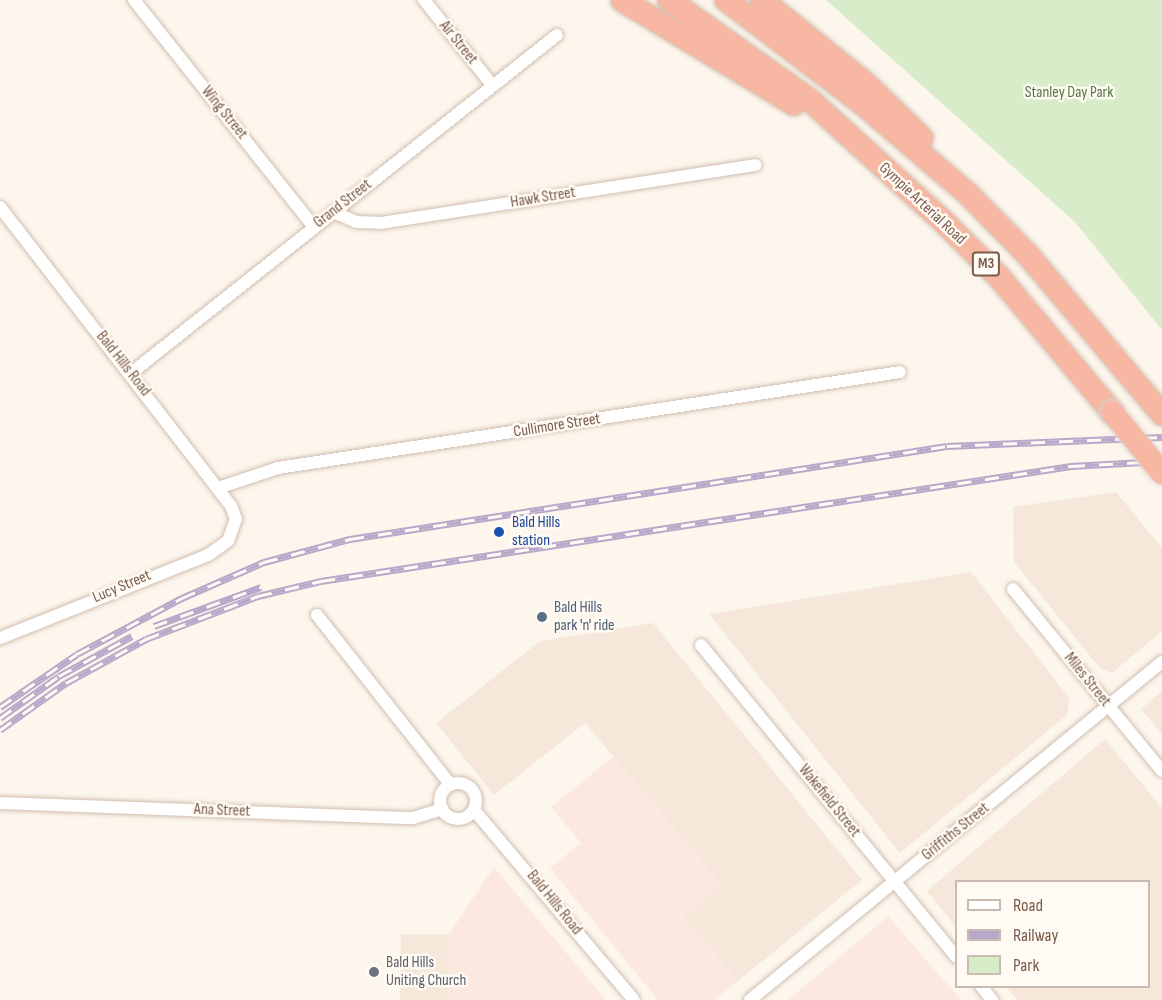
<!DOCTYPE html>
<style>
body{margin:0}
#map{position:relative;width:1162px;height:1000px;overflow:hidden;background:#fdf6ec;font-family:"Sofia Sans Condensed",sans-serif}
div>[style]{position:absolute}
.residential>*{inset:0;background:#f5e8da}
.commercial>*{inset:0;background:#fde8e0}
.green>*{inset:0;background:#d8ecc9}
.roads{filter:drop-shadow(0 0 2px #d1beb0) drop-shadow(0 0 2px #d1beb0)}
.street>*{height:12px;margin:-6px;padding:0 6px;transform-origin:6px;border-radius:6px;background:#fff}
.street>.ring{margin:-6px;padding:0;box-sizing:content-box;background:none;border:12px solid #fff;border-radius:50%}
.highway>*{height:22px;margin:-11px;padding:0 11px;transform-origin:11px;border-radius:11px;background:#f7b7a3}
.rail>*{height:7px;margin-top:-3.5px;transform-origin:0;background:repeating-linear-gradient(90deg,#fffaf3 0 14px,#b9a8c9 0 28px);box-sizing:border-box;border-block:2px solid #b9a8c9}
.bridges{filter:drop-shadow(0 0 2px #dad1cd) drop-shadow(0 0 2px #dad1cd)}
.highway-bridge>*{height:22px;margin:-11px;padding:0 11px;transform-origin:11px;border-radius:11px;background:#f7b7a3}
.dots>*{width:16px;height:16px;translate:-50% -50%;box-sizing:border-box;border:3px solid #fffaf3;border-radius:50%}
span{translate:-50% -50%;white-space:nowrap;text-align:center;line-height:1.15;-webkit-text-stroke:5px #fffaf3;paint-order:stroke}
.shield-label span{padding:2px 4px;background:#fffaf3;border:2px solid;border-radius:4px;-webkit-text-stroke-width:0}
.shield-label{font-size:15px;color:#7a5c4d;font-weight:700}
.street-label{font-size:16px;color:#7a5c4d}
.park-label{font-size:16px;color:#537a41}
.transit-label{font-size:16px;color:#164399}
.left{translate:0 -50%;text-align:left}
.service-label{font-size:16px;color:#4e5e75}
.worship-label{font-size:16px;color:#5b616d}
.legend{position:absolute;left:955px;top:880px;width:195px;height:108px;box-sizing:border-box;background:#fffaf3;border:2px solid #cabbb1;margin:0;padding:8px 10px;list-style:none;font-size:18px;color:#7a5c4d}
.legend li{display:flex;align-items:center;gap:12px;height:30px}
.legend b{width:30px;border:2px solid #cabbb1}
</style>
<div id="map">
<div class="residential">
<div style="clip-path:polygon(1116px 492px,1162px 548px,1162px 631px,1112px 673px,1099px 667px,1014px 562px,1013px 507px)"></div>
<div style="clip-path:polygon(971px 572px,1070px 699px,1067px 715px,900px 853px,709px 614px)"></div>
<div style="clip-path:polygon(653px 623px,862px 880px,738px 981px,683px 917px,721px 884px,585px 723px,494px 795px,436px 723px,540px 641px)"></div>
<div style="clip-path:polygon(1162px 691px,1162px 735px,1141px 709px)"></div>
<div style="clip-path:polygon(1105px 739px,1162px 808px,1162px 1000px,1017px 1000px,1006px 987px,1148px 986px,1148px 882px,956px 882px,956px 927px,927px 891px)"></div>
<div style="clip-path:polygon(401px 934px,449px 934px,448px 1000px,400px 1000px)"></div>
</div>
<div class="commercial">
<div style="clip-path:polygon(614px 756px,722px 885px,683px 917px,738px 981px,715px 1000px,658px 1000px,550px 868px,581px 843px,551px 807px)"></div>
<div style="clip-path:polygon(494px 867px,606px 1000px,448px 1000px,449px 934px)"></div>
<div style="clip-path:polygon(888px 916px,961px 1000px,788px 1000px)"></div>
</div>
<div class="green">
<div style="clip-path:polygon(826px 0,1162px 0,1162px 330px,1075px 222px)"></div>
</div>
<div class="roads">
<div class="street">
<div style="left:134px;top:0;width:290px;rotate:51.6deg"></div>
<div style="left:424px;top:0;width:109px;rotate:51.3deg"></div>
<div style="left:0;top:207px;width:378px;rotate:52.3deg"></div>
<div style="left:231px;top:506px;width:14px;rotate:69deg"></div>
<div style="left:236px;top:519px;width:23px;rotate:110deg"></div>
<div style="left:228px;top:541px;width:24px;rotate:145deg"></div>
<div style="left:208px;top:555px;width:224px;rotate:158.2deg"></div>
<div style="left:333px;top:212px;width:25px;rotate:23deg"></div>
<div style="left:356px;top:222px;width:25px;rotate:2deg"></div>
<div style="left:381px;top:223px;width:379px;rotate:-8.8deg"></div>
<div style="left:130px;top:374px;width:545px;rotate:-38.45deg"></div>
<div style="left:218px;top:488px;width:63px;rotate:-18.4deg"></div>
<div style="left:278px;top:468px;width:629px;rotate:-8.77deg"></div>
<div style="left:1013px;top:589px;width:235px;rotate:50.7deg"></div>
<div style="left:317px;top:615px;width:216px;rotate:51.8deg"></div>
<div style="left:701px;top:645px;width:403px;rotate:50.7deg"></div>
<div class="ring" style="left:440px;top:783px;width:24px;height:24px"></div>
<div style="left:0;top:803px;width:413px;rotate:2.1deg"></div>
<div style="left:413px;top:818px;width:31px;rotate:-17deg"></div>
<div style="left:474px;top:810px;width:248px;rotate:49.9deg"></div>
<div style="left:981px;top:986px;width:18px;rotate:52deg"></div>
<div style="left:750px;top:1000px;width:533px;rotate:-39.37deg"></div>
</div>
<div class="highway">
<div style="left:622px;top:0;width:201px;rotate:31.2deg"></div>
<div style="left:669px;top:0;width:174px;rotate:35.4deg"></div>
<div style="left:811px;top:101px;width:178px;rotate:42.3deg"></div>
<div style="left:943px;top:221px;width:79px;rotate:45deg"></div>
<div style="left:999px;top:277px;width:176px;rotate:50.1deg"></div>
<div style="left:726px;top:0;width:172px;rotate:37.2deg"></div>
<div style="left:863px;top:104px;width:140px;rotate:40.6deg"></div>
<div style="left:969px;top:195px;width:84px;rotate:45.5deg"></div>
<div style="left:1028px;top:255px;width:208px;rotate:49.9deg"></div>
<div style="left:762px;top:0;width:132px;rotate:38.9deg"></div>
<div style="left:865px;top:83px;width:79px;rotate:44deg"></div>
</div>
</div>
<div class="rail">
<div style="left:154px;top:626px;width:114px;rotate:-20deg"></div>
<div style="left:0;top:707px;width:93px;rotate:-34.5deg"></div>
<div style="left:77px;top:654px;width:119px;rotate:-28.1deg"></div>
<div style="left:182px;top:598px;width:90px;rotate:-23.7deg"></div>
<div style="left:264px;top:562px;width:89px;rotate:-15deg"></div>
<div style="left:350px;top:539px;width:604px;rotate:-8.85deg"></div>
<div style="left:947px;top:446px;width:215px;rotate:-2.4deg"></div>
<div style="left:0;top:718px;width:72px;rotate:-35.4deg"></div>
<div style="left:59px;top:676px;width:83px;rotate:-28.7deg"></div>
<div style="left:0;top:730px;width:81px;rotate:-35.5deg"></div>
<div style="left:66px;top:683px;width:91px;rotate:-28.8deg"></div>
<div style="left:146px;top:639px;width:120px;rotate:-21deg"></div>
<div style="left:258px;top:596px;width:65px;rotate:-13.4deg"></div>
<div style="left:321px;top:581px;width:759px;rotate:-8.72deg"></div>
<div style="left:1071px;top:466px;width:91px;rotate:-3.1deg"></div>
</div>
<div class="bridges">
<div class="highway-bridge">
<div style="left:1112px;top:412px;width:79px;rotate:50.7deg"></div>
</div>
</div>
<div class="dots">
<div style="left:499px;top:532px;background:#1a4fb4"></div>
<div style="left:542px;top:617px;background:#5c6f8a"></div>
<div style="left:374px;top:972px;background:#6b7280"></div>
</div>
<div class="shield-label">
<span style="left:986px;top:264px">M3</span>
</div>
<div class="street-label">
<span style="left:458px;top:43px;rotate:51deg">Air Street</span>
<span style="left:224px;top:113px;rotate:51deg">Wing Street</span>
<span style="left:543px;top:198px;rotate:-9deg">Hawk Street</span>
<span style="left:343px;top:204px;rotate:-38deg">Grand Street</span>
<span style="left:922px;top:204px;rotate:43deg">Gympie Arterial Road</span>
<span style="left:123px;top:364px;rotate:52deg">Bald Hills Road</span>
<span style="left:557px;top:426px;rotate:-9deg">Cullimore Street</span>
<span style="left:122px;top:587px;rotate:-23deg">Lucy Street</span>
<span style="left:1087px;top:680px;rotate:51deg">Miles Street</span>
<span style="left:829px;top:801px;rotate:51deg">Wakefield Street</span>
<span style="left:222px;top:811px;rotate:2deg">Ana Street</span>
<span style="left:956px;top:832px;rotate:-39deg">Griffiths Street</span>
<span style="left:554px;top:903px;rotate:51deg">Bald Hills Road</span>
</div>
<div class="park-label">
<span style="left:1069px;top:93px">Stanley Day Park</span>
</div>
<div class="transit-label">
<span class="left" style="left:512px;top:532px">Bald Hills<br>station</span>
</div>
<div class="service-label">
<span class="left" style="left:554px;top:617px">Bald Hills<br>park 'n' ride</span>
</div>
<div class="worship-label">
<span class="left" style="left:386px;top:972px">Bald Hills<br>Uniting Church</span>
</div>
<ul class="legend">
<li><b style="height:8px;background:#fff"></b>Road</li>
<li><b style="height:8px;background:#b9a8c9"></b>Railway</li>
<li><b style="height:16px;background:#d8ecc9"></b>Park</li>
</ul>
</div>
